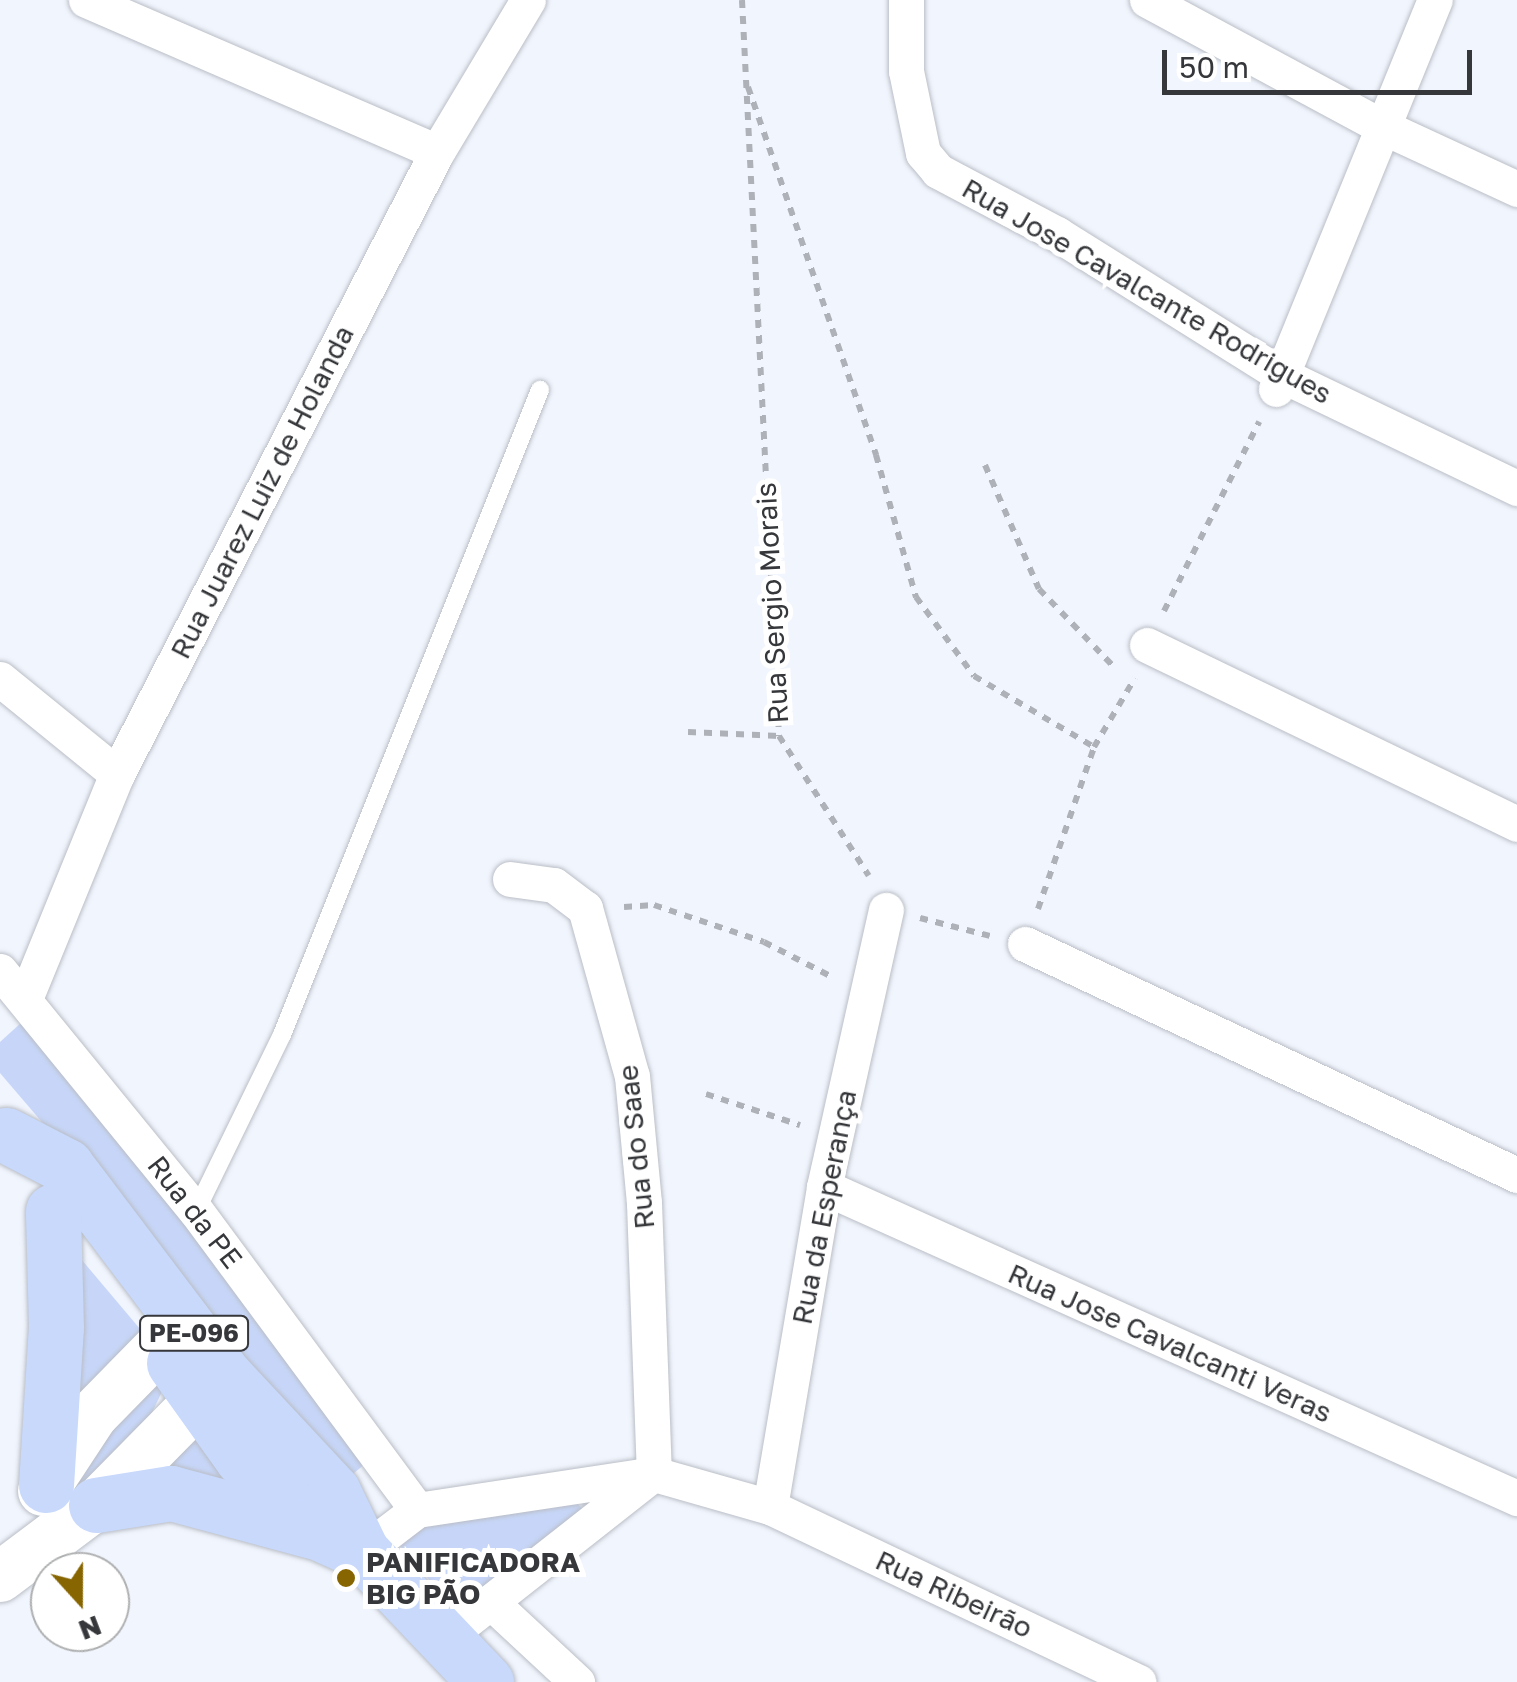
<!DOCTYPE html>
<meta charset="utf-8">
<style>
body{margin:0}
#map{position:relative;width:1517px;height:1682px;overflow:hidden;background:#f1f5fd;font-family:"Golos Text",sans-serif}
div>[style]{position:absolute}
.green>*{inset:0;background:#c7d6f8}
.path>*{height:6px;margin-top:-3px;transform-origin:0;background:repeating-linear-gradient(90deg,#aeb1b7 0 8px,transparent 0 16px)}
.roads{filter:drop-shadow(0 0 2px #babec6) drop-shadow(0 0 2px #babec6)}
.lane>*{height:18px;margin:-9px;padding:0 9px;transform-origin:9px;border-radius:9px;background:#fff}
.street>*{height:35px;margin:-17.5px;padding:0 17.5px;transform-origin:17.5px;border-radius:17.5px;background:#fff}
.secondary>*{height:50px;margin:-25px;padding:0 25px;transform-origin:25px;border-radius:25px;background:#fff}
.primary>*{height:55px;margin:-27.5px;padding:0 27.5px;transform-origin:27.5px;border-radius:27.5px;background:#c8d9fc}
.dots>*{width:28px;height:28px;translate:-50% -50%;box-sizing:border-box;border:5px solid #fff;border-radius:50%}
span{translate:-50% -50%;white-space:nowrap;text-align:center;line-height:1.15;-webkit-text-stroke:10px #fff;paint-order:stroke}
.shield-label span{padding:2px 8px;background:#fff;border:2px solid;border-radius:8px;-webkit-text-stroke-width:0}
.shield-label{font-size:25px;color:#35373a;font-weight:700}
.street-label{font-size:28px;color:#35373a}
.poi-label{font-size:28px;color:#35373a;font-weight:700}
.left{translate:0 -50%;text-align:left}
.north{position:absolute;left:30px;top:1552px;width:100px;height:100px;box-sizing:border-box;background:#fff;border:2px solid #aeafb0;border-radius:50%;rotate:159deg;font-size:28px;font-weight:700;line-height:40px;text-align:center;color:#35373a}
.north::after{content:'';display:block;margin:auto;width:35px;height:45px;background:#876500;clip-path:polygon(50% 0,100% 100%,50% 72%,0 100%)}
.scale{position:absolute;left:1162px;top:50px;width:310px;height:45px;box-sizing:border-box;border:5px solid #35373a;border-top:0;padding-left:12px;font-size:30px;line-height:35px;white-space:nowrap;color:#35373a;-webkit-text-stroke:8px #fff;paint-order:stroke}
</style>
<div id="map">
<div class="green">
<div style="clip-path:polygon(22px 1022px,372px 1458px,347px 1479px,0 1073px,0 1042px)"></div>
<div style="clip-path:polygon(65px 1240px,162px 1355px,56px 1420px)"></div>
<div style="clip-path:polygon(167px 1381px,149px 1419px,77px 1488px,55px 1463px,115px 1397px)"></div>
<div style="clip-path:polygon(195px 1425px,276px 1509px,151px 1476px)"></div>
<div style="clip-path:polygon(572px 1499px,583px 1509px,457px 1612px,394px 1539px,425px 1517px)"></div>
</div>
<div class="path">
<div style="left:742px;top:0;width:737px;rotate:87.12deg"></div>
<div style="left:779px;top:736px;width:166px;rotate:57.3deg"></div>
<div style="left:748px;top:87px;width:390px;rotate:70.8deg"></div>
<div style="left:876px;top:455px;width:148px;rotate:74.3deg"></div>
<div style="left:916px;top:597px;width:98px;rotate:53.7deg"></div>
<div style="left:974px;top:676px;width:139px;rotate:30.6deg"></div>
<div style="left:985px;top:465px;width:135px;rotate:66.5deg"></div>
<div style="left:1039px;top:589px;width:108px;rotate:46.1deg"></div>
<div style="left:1164px;top:611px;width:212px;rotate:-63.3deg"></div>
<div style="left:688px;top:732px;width:91px;rotate:2.5deg"></div>
<div style="left:624px;top:907px;width:30px;rotate:-4deg"></div>
<div style="left:654px;top:905px;width:116px;rotate:18.6deg"></div>
<div style="left:764px;top:942px;width:76px;rotate:27.2deg"></div>
<div style="left:1038px;top:909px;width:171px;rotate:-70.9deg"></div>
<div style="left:1094px;top:747px;width:80px;rotate:-59.3deg"></div>
<div style="left:920px;top:918px;width:72px;rotate:14.4deg"></div>
<div style="left:706px;top:1094px;width:99px;rotate:18.3deg"></div>
</div>
<div class="roads">
<div class="lane">
<div style="left:196px;top:1211px;width:196px;rotate:-64deg"></div>
<div style="left:282px;top:1035px;width:695px;rotate:-68.2deg"></div>
</div>
<div class="street">
<div style="left:86px;top:0;width:382px;rotate:23.4deg"></div>
<div style="left:906px;top:0;width:71px;rotate:90deg"></div>
<div style="left:906px;top:71px;width:84px;rotate:78.3deg"></div>
<div style="left:923px;top:153px;width:23px;rotate:50deg"></div>
<div style="left:938px;top:171px;width:135px;rotate:27.9deg"></div>
<div style="left:1057px;top:234px;width:266px;rotate:32.1deg"></div>
<div style="left:1282px;top:375px;width:261px;rotate:25.7deg"></div>
<div style="left:1147px;top:0;width:268px;rotate:28.3deg"></div>
<div style="left:1383px;top:127px;width:148px;rotate:24.8deg"></div>
<div style="left:1276px;top:389px;width:420px;rotate:-67.8deg"></div>
<div style="left:1147px;top:645px;width:411px;rotate:25.8deg"></div>
<div style="left:0;top:679px;width:151px;rotate:39.1deg"></div>
<div style="left:510px;top:879px;width:44px;rotate:7.8deg"></div>
<div style="left:554px;top:885px;width:39px;rotate:37deg"></div>
<div style="left:585px;top:908px;width:174px;rotate:74.4deg"></div>
<div style="left:632px;top:1076px;width:128px;rotate:84.6deg"></div>
<div style="left:644px;top:1203px;width:271px;rotate:87.9deg"></div>
<div style="left:1025px;top:944px;width:544px;rotate:25.15deg"></div>
<div style="left:0;top:971px;width:310px;rotate:50.8deg"></div>
<div style="left:196px;top:1211px;width:372px;rotate:53.5deg"></div>
<div style="left:25px;top:999px;width:243px;rotate:-67.8deg"></div>
<div style="left:117px;top:774px;width:699px;rotate:-62.78deg"></div>
<div style="left:437px;top:152px;width:177px;rotate:-59.1deg"></div>
<div style="left:824px;top:1187px;width:760px;rotate:24.17deg"></div>
<div style="left:770px;top:1507px;width:325px;rotate:-80.4deg"></div>
<div style="left:824px;top:1187px;width:284px;rotate:-77.4deg"></div>
<div style="left:362px;top:1552px;width:69px;rotate:-37.4deg"></div>
<div style="left:417px;top:1510px;width:240px;rotate:-8.6deg"></div>
<div style="left:654px;top:1474px;width:121px;rotate:15.9deg"></div>
<div style="left:770px;top:1507px;width:408px;rotate:25.4deg"></div>
<div style="left:493px;top:1604px;width:115px;rotate:42.9deg"></div>
<div style="left:447px;top:1636px;width:262px;rotate:-38.2deg"></div>
</div>
<div class="secondary">
<div style="left:43px;top:1491px;width:91px;rotate:-56.7deg"></div>
<div style="left:93px;top:1415px;width:132px;rotate:-45.6deg"></div>
<div style="left:0;top:1577px;width:120px;rotate:-36.9deg"></div>
<div style="left:96px;top:1505px;width:182px;rotate:-45.4deg"></div>
</div>
<div class="primary">
<div style="left:6px;top:1135px;width:68px;rotate:27.3deg"></div>
<div style="left:66px;top:1166px;width:262px;rotate:52.9deg"></div>
<div style="left:224px;top:1375px;width:160px;rotate:47deg"></div>
<div style="left:333px;top:1492px;width:67px;rotate:64.2deg"></div>
<div style="left:362px;top:1552px;width:180px;rotate:46.4deg"></div>
<div style="left:174px;top:1363px;width:117px;rotate:54.4deg"></div>
<div style="left:242px;top:1458px;width:105px;rotate:44.6deg"></div>
<div style="left:317px;top:1532px;width:49px;rotate:24deg"></div>
<div style="left:46px;top:1485px;width:157px;rotate:-86.4deg"></div>
<div style="left:56px;top:1328px;width:117px;rotate:-91.5deg"></div>
<div style="left:96px;top:1505px;width:76px;rotate:-9.1deg"></div>
<div style="left:171px;top:1493px;width:146px;rotate:15.1deg"></div>
</div>
</div>
<div class="dots">
<div style="left:346px;top:1578px;background:#876500"></div>
</div>
<div class="shield-label">
<span style="left:194px;top:1333px">PE-096</span>
</div>
<div class="street-label">
<span style="left:1147px;top:291px;rotate:30deg">Rua Jose Cavalcante Rodrigues</span>
<span style="left:262px;top:492px;rotate:-63deg">Rua Juarez Luiz de Holanda</span>
<span style="left:772px;top:603px;rotate:-93deg">Rua Sergio Morais</span>
<span style="left:636px;top:1147px;rotate:-96deg">Rua do Saae</span>
<span style="left:824px;top:1207px;rotate:-79deg">Rua da Esperança</span>
<span style="left:195px;top:1212px;rotate:52deg">Rua da PE</span>
<span style="left:1170px;top:1343px;rotate:24deg">Rua Jose Cavalcanti Veras</span>
<span style="left:954px;top:1594px;rotate:25deg">Rua Ribeirão</span>
</div>
<div class="poi-label">
<span class="left" style="left:366px;top:1578px">PANIFICADORA<br>BIG PÃO</span>
</div>
<div class="north">N</div>
<div class="scale">50 m</div>
</div>
